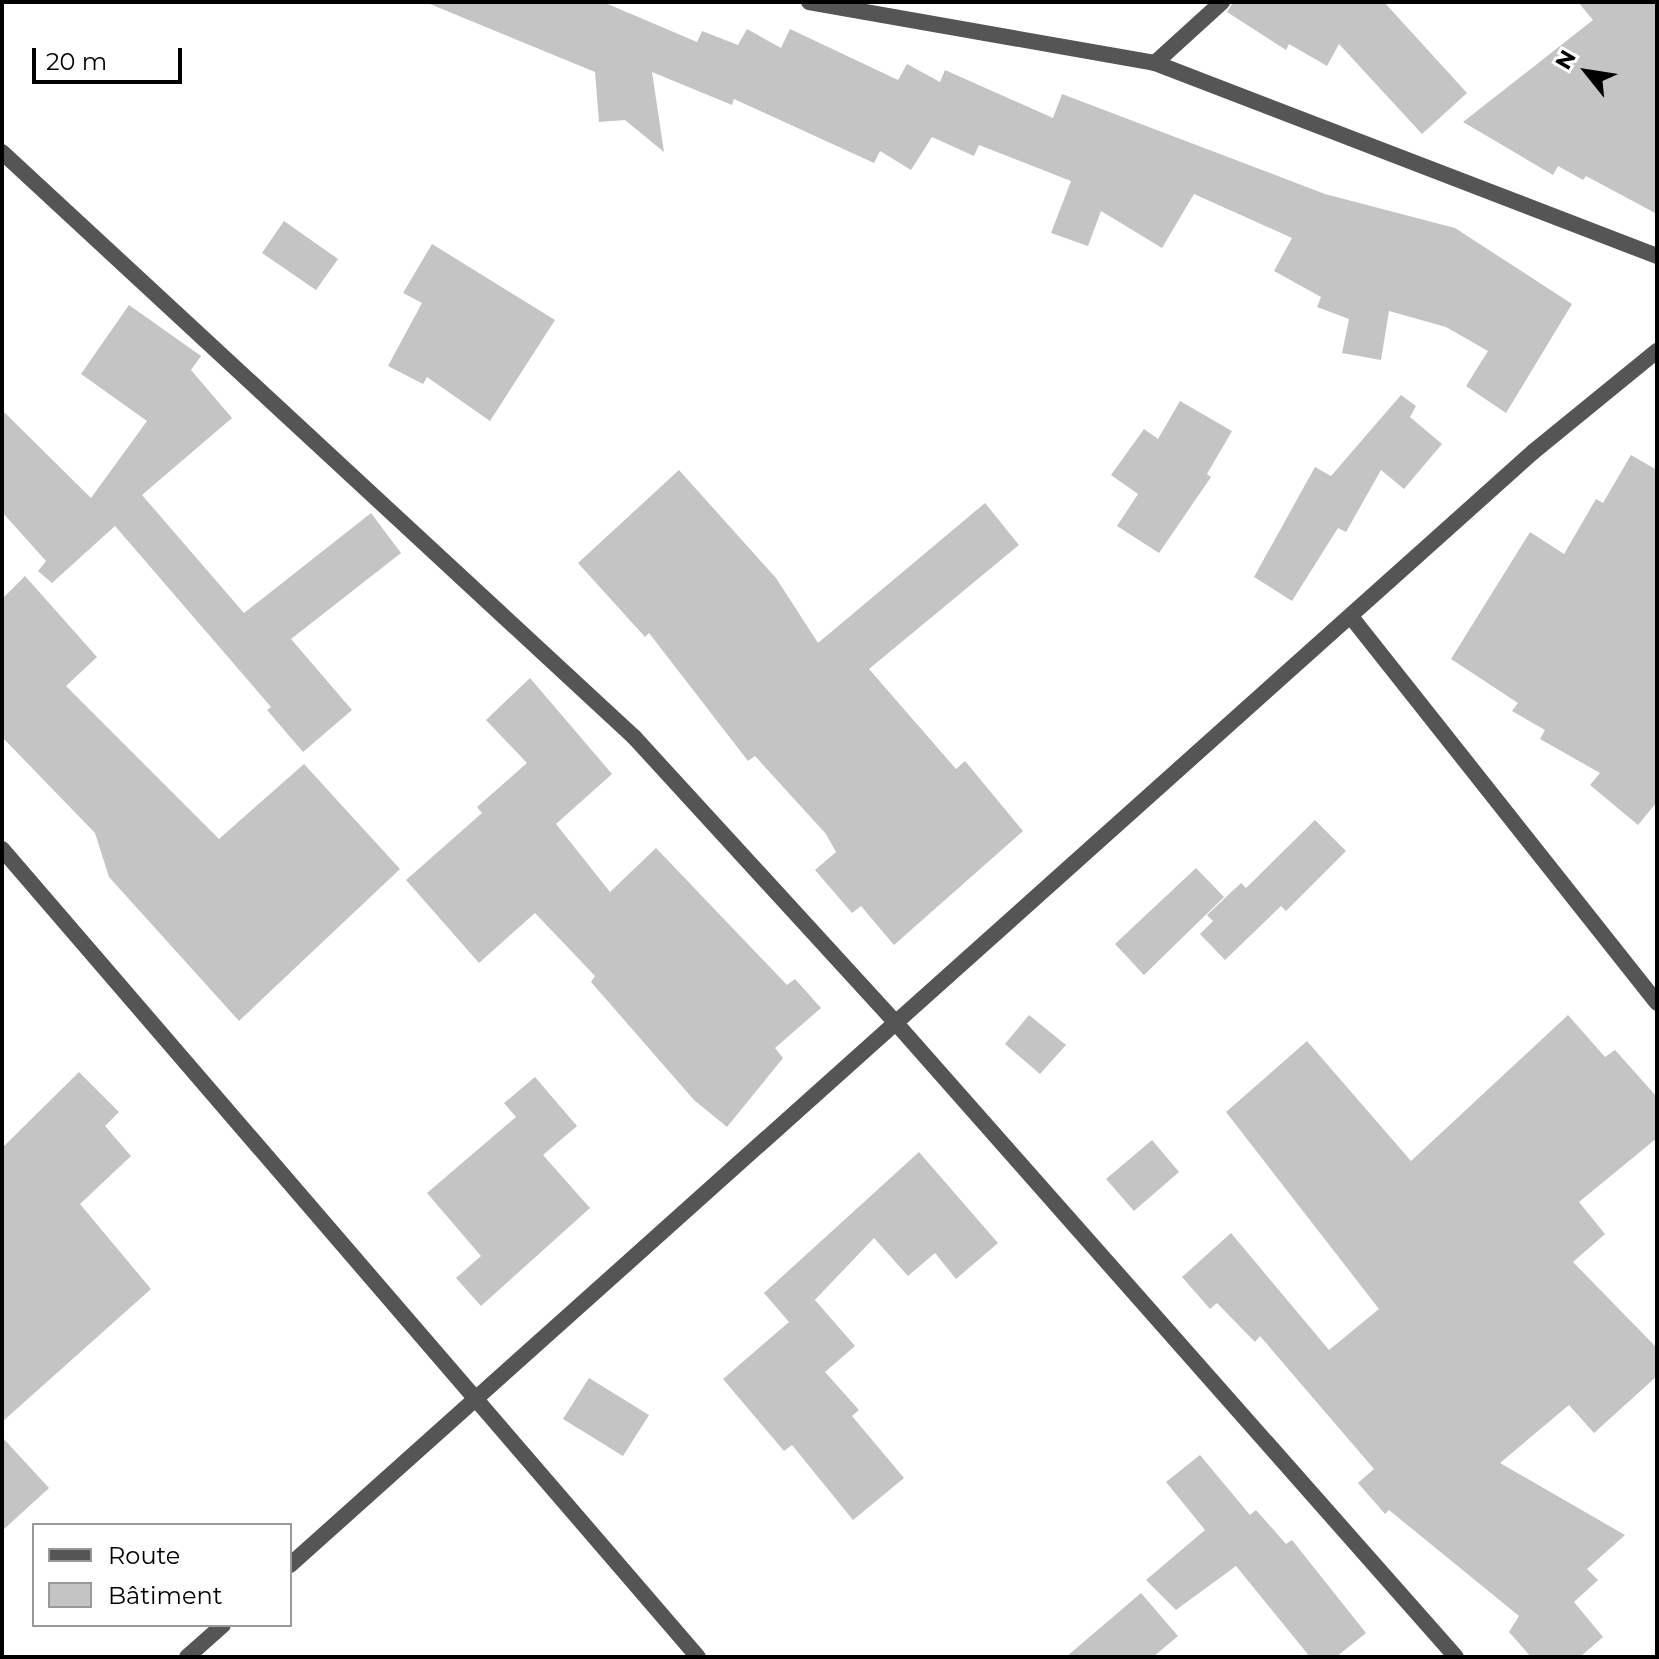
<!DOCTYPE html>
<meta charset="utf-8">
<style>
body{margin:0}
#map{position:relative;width:1659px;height:1659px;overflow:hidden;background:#fff;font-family:Montserrat,sans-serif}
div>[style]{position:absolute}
.building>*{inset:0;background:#c4c4c4}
.street>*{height:16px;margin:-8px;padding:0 8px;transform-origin:8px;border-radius:8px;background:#555}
span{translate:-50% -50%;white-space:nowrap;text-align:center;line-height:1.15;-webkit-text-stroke:8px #fff;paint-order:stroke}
.frame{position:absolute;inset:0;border:4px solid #000;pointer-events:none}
.legend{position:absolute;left:32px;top:1523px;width:260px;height:104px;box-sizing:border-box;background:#fff;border:2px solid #999;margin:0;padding:10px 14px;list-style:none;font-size:24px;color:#000}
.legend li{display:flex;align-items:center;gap:16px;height:40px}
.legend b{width:40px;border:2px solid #999}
.north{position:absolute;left:1547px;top:32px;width:80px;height:80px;-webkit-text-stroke:6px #fff;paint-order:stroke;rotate:300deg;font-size:22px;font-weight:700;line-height:32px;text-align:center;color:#000}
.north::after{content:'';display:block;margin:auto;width:28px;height:36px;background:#000;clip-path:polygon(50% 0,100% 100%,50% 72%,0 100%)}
.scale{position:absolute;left:32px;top:48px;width:150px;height:36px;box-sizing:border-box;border:4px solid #000;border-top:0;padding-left:10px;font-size:24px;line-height:28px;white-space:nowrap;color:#000;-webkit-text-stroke:6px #fff;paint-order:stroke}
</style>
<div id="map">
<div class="building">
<div style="clip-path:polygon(425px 2px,603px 2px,697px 42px,702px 31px,738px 45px,747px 29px,781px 48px,790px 29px,898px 80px,907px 64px,940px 82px,945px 70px,1053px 118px,1062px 94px,1325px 194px,1455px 228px,1572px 304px,1506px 413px,1466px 386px,1488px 351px,1446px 327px,1389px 311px,1381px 360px,1342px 353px,1349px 319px,1317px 307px,1321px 297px,1274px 271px,1292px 238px,1194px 194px,1162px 248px,1101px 211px,1088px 246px,1051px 233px,1071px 181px,979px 145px,974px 156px,932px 137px,911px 170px,880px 151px,874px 163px,734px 99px,732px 105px,652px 72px,664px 152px,625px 120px,599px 122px,595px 72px)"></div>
<div style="clip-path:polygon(1233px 2px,1384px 2px,1467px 93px,1422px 134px,1339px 44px,1327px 66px,1289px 44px,1286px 50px,1227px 12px)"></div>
<div style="clip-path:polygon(1578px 2px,1657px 2px,1657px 214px,1586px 176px,1583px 180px,1558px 166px,1553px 175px,1463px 122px,1593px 20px)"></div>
<div style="clip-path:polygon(284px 221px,338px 259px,316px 290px,262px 253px)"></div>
<div style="clip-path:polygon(432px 244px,555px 320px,490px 421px,427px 377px,423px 384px,388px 366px,422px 303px,403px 293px)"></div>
<div style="clip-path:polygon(129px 305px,201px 356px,191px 370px,232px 418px,142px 495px,244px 613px,371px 513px,401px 553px,291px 639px,352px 710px,303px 752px,267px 710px,271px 707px,115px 526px,52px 583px,38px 571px,46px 561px,2px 512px,2px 410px,91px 498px,147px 421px,81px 374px)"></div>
<div style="clip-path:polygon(1401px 395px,1416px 406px,1410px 417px,1442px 444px,1404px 489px,1381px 470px,1346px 532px,1338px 528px,1292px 601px,1254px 577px,1315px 467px,1331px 476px)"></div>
<div style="clip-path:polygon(1180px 401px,1232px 431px,1207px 474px,1211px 477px,1159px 553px,1117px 526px,1138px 494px,1111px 475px,1144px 429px,1158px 439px)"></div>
<div style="clip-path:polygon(1631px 455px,1657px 470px,1657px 802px,1638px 825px,1590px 785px,1600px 773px,1540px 739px,1545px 730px,1512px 711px,1518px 703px,1451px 659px,1530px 532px,1564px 554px,1596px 499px,1603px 503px)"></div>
<div style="clip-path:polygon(679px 470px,776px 578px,818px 643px,985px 503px,1019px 545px,869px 669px,956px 769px,965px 761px,1023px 831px,894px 945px,861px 906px,852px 913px,815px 870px,836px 852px,826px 834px,755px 756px,748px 761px,649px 633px,645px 637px,578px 563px)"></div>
<div style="clip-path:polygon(25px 576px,97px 657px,66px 686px,219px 839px,304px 764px,400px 869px,239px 1021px,109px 877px,95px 833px,2px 737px,2px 599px)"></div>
<div style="clip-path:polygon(530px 678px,612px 774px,556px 824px,610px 892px,656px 848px,787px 985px,795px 979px,821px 1008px,775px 1048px,783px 1058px,727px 1127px,694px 1100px,591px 982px,595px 976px,535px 913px,479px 963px,406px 880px,482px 813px,477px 807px,527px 763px,486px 720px)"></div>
<div style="clip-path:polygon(1315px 820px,1346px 851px,1286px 911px,1281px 906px,1225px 960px,1200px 934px,1213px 921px,1207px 915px,1241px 883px,1246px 888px)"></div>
<div style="clip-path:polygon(1196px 868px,1224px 897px,1144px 975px,1115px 944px)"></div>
<div style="clip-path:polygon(1029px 1015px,1066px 1045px,1040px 1074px,1005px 1044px)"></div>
<div style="clip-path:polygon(1568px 1015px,1605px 1057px,1615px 1050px,1657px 1097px,1657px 1138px,1579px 1202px,1605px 1234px,1573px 1262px,1657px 1348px,1657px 1376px,1594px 1433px,1569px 1405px,1500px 1463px,1625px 1535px,1587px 1569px,1598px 1580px,1574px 1602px,1603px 1637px,1580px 1657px,1531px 1657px,1509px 1632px,1519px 1616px,1389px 1510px,1385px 1514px,1358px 1483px,1374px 1469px,1260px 1336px,1255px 1342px,1217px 1303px,1210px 1309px,1182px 1277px,1231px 1233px,1329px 1350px,1379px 1309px,1226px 1112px,1307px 1041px,1411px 1161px)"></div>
<div style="clip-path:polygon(79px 1072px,119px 1112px,105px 1126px,131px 1156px,80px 1204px,151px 1289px,2px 1422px,2px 1148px)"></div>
<div style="clip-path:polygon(535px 1077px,577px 1126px,543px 1155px,590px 1208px,481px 1306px,456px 1278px,481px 1256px,427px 1193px,516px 1117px,504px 1103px)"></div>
<div style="clip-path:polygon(1152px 1140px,1179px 1172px,1134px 1211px,1106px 1179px)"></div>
<div style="clip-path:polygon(919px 1152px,998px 1243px,956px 1279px,935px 1253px,908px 1276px,874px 1238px,810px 1305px,815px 1300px,855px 1346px,825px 1372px,859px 1410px,852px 1416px,904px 1478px,853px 1520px,792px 1445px,784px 1451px,723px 1379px,789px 1322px,764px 1293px)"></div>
<div style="clip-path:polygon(589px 1378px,649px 1415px,623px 1456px,563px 1419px)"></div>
<div style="clip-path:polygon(2px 1437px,49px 1488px,2px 1531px)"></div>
<div style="clip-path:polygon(1200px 1455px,1250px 1515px,1256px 1510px,1286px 1544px,1292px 1540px,1366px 1633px,1336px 1657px,1310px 1657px,1236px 1566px,1176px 1610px,1146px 1580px,1205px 1530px,1166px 1482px)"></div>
<div style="clip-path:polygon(1141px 1593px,1178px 1636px,1153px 1657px,1066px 1657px)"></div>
</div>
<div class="street">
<div style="left:809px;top:2px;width:351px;rotate:10deg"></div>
<div style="left:1155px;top:63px;width:538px;rotate:21.03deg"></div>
<div style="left:1155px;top:63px;width:91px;rotate:-42.3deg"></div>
<div style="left:2px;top:152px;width:861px;rotate:42.79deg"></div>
<div style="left:634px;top:737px;width:386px;rotate:47.5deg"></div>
<div style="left:895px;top:1022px;width:847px;rotate:48.54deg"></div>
<div style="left:1352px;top:618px;width:491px;rotate:51.6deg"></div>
<div style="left:2px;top:849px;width:1066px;rotate:49.26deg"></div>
<div style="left:290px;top:1565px;width:1668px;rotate:-41.84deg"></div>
<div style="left:1533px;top:452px;width:160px;rotate:-39.2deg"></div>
<div style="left:187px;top:1657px;width:48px;rotate:-41.6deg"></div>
</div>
<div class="frame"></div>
<ul class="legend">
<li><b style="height:10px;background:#555"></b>Route</li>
<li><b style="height:22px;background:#c4c4c4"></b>Bâtiment</li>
</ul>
<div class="north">N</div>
<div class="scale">20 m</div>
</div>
